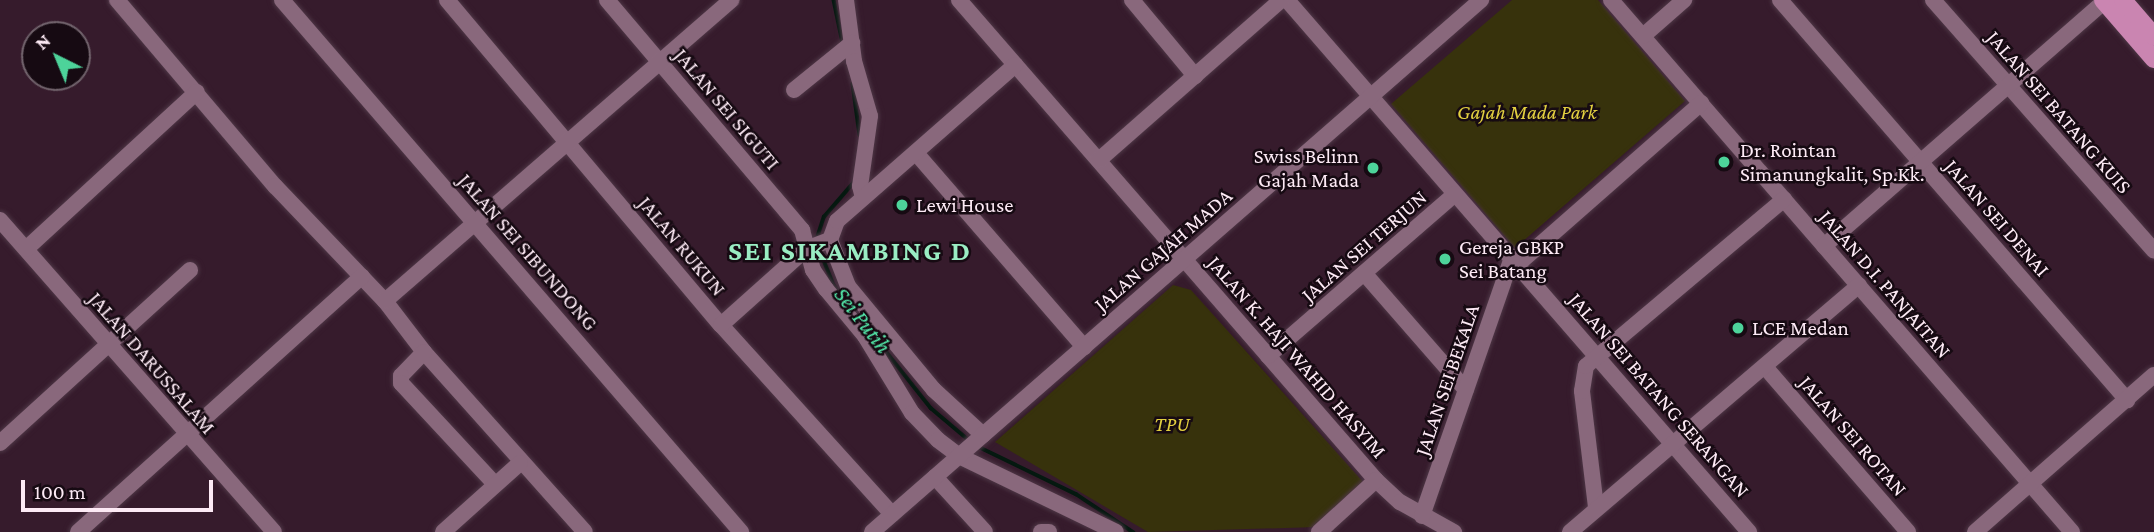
<!DOCTYPE html>
<style>
body{margin:0}
#map{position:relative;width:2154px;height:532px;overflow:hidden;background:#361b2c;font-family:"Crimson Pro",serif}
div>[style]{position:absolute}
.green>*{inset:0;background:#37320c}
.stream>*{height:3.5px;margin:-1.75px;padding:0 1.75px;transform-origin:1.75px;border-radius:1.75px;background:#051910}
.roads{filter:drop-shadow(0 0 2px #4e3746) drop-shadow(0 0 2px #4e3746)}
.minor>*{height:16px;margin:-8px;padding:0 8px;transform-origin:8px;border-radius:8px;background:#89687c}
.major>*{height:18px;margin:-9px;padding:0 9px;transform-origin:9px;border-radius:9px;background:#ca85b1}
.dots>*{width:19px;height:19px;translate:-50% -50%;box-sizing:border-box;border:4px solid #160a12;border-radius:50%}
span{translate:-50% -50%;white-space:nowrap;text-align:center;line-height:1.15;-webkit-text-stroke:5px #160a12;paint-order:stroke}
.street-label{font-size:21px;color:#fdeaf5}
.park-label{font-size:21px;color:#e3d040;font-style:italic}
.poi-label{font-size:21px;color:#fdeaf5}
.left{translate:0 -50%;text-align:left}
.right{translate:-100% -50%;text-align:right}
.water-label{font-size:23px;color:#53ebab;font-style:italic}
.district-label{font-size:28px;color:#9aedc3;font-weight:700;letter-spacing:2px}
.north{position:absolute;left:21px;top:21px;width:70px;height:70px;box-sizing:border-box;background:#160a12;border:2px solid #72646d;border-radius:50%;rotate:317deg;font-size:19px;font-weight:700;line-height:28px;text-align:center;color:#fdeaf5}
.north::after{content:'';display:block;margin:auto;width:24px;height:32px;background:#4dd39a;clip-path:polygon(50% 0,100% 100%,50% 72%,0 100%)}
.scale{position:absolute;left:21px;top:480px;width:192px;height:32px;box-sizing:border-box;border:4px solid #fdeaf5;border-top:0;padding-left:9px;font-size:21px;line-height:24px;white-space:nowrap;color:#fdeaf5;-webkit-text-stroke:5px #160a12;paint-order:stroke}
</style>
<div id="map">
<div class="green">
<div style="clip-path:polygon(1512px 0,1598px 0,1685px 101px,1515px 248px,1391px 104px)"></div>
<div style="clip-path:polygon(1173px 285px,1191px 290px,1365px 484px,1317px 527px,1148px 532px,995px 442px)"></div>
</div>
<div class="stream">
<div style="left:834px;top:0;width:44px;rotate:78.2deg"></div>
<div style="left:853px;top:84px;width:51px;rotate:82.2deg"></div>
<div style="left:816px;top:241px;width:25px;rotate:-72deg"></div>
<div style="left:824px;top:217px;width:48px;rotate:-49.3deg"></div>
<div style="left:819px;top:248px;width:40px;rotate:68deg"></div>
<div style="left:834px;top:285px;width:21px;rotate:53deg"></div>
<div style="left:874px;top:336px;width:92px;rotate:51.6deg"></div>
<div style="left:931px;top:408px;width:51px;rotate:40.2deg"></div>
<div style="left:979px;top:447px;width:108px;rotate:25.9deg"></div>
<div style="left:1076px;top:494px;width:69px;rotate:33.7deg"></div>
</div>
<div class="roads">
<div class="minor">
<div style="left:117px;top:0;width:244px;rotate:49.7deg"></div>
<div style="left:275px;top:186px;width:159px;rotate:46.3deg"></div>
<div style="left:385px;top:301px;width:64px;rotate:52.6deg"></div>
<div style="left:424px;top:352px;width:241px;rotate:48.2deg"></div>
<div style="left:282px;top:0;width:703px;rotate:49.21deg"></div>
<div style="left:447px;top:0;width:425px;rotate:49.9deg"></div>
<div style="left:721px;top:325px;width:255px;rotate:47.9deg"></div>
<div style="left:607px;top:0;width:302px;rotate:49.7deg"></div>
<div style="left:802px;top:230px;width:41px;rotate:74.6deg"></div>
<div style="left:813px;top:270px;width:23px;rotate:56deg"></div>
<div style="left:826px;top:289px;width:61px;rotate:50.3deg"></div>
<div style="left:865px;top:336px;width:90px;rotate:58.6deg"></div>
<div style="left:912px;top:413px;width:37px;rotate:46deg"></div>
<div style="left:938px;top:440px;width:26px;rotate:37deg"></div>
<div style="left:959px;top:456px;width:174px;rotate:25.8deg"></div>
<div style="left:846px;top:0;width:62px;rotate:82.5deg"></div>
<div style="left:854px;top:61px;width:57px;rotate:73.8deg"></div>
<div style="left:870px;top:116px;width:71px;rotate:98.1deg"></div>
<div style="left:860px;top:186px;width:12px;rotate:76deg"></div>
<div style="left:959px;top:0;width:636px;rotate:49.02deg"></div>
<div style="left:1376px;top:480px;width:33px;rotate:43deg"></div>
<div style="left:1400px;top:502px;width:62px;rotate:29.1deg"></div>
<div style="left:1132px;top:0;width:99px;rotate:50.3deg"></div>
<div style="left:1287px;top:0;width:705px;rotate:49.03deg"></div>
<div style="left:1611px;top:0;width:704px;rotate:49.09deg"></div>
<div style="left:1780px;top:0;width:530px;rotate:49.06deg"></div>
<div style="left:1933px;top:0;width:334px;rotate:48.6deg"></div>
<div style="left:1643px;top:36px;width:55px;rotate:-41.3deg"></div>
<div style="left:794px;top:90px;width:75px;rotate:-39deg"></div>
<div style="left:916px;top:153px;width:257px;rotate:49.1deg"></div>
<div style="left:1099px;top:160px;width:242px;rotate:-41.3deg"></div>
<div style="left:0;top:220px;width:415px;rotate:48.7deg"></div>
<div style="left:1824px;top:246px;width:373px;rotate:-41.1deg"></div>
<div style="left:26px;top:249px;width:232px;rotate:-42.6deg"></div>
<div style="left:1518px;top:264px;width:244px;rotate:-41.3deg"></div>
<div style="left:1364px;top:273px;width:155px;rotate:48.9deg"></div>
<div style="left:385px;top:301px;width:459px;rotate:-41deg"></div>
<div style="left:721px;top:325px;width:114px;rotate:-41.8deg"></div>
<div style="left:806px;top:249px;width:26px;rotate:-21deg"></div>
<div style="left:424px;top:352px;width:33px;rotate:134deg"></div>
<div style="left:401px;top:376px;width:7px;rotate:90deg"></div>
<div style="left:401px;top:383px;width:138px;rotate:47.1deg"></div>
<div style="left:1268px;top:356px;width:247px;rotate:-40.9deg"></div>
<div style="left:1766px;top:368px;width:217px;rotate:49.1deg"></div>
<div style="left:983px;top:435px;width:67px;rotate:-137.4deg"></div>
<div style="left:934px;top:390px;width:135px;rotate:-129.6deg"></div>
<div style="left:848px;top:286px;width:49px;rotate:-111.4deg"></div>
<div style="left:830px;top:240px;width:20px;rotate:-70deg"></div>
<div style="left:837px;top:221px;width:237px;rotate:-41.2deg"></div>
<div style="left:0;top:443px;width:257px;rotate:-42.3deg"></div>
<div style="left:935px;top:477px;width:74px;rotate:47.7deg"></div>
<div style="left:1596px;top:507px;width:117px;rotate:-96.9deg"></div>
<div style="left:1582px;top:391px;width:25px;rotate:-81deg"></div>
<div style="left:1586px;top:366px;width:259px;rotate:-40.1deg"></div>
<div style="left:1422px;top:516px;width:273px;rotate:-70.8deg"></div>
<div style="left:78px;top:532px;width:382px;rotate:-42deg"></div>
<div style="left:443px;top:532px;width:103px;rotate:-41.9deg"></div>
<div style="left:872px;top:532px;width:809px;rotate:-41.14deg"></div>
<div style="left:1041px;top:532px;width:8px"></div>
<div style="left:1319px;top:532px;width:77px;rotate:-42.4deg"></div>
<div style="left:1570px;top:532px;width:380px;rotate:-40.5deg"></div>
<div style="left:1975px;top:532px;width:238px;rotate:-41.3deg"></div>
</div>
<div class="major">
<div style="left:2103px;top:0;width:78px;rotate:49.2deg"></div>
<div style="left:2123px;top:0;width:48px;rotate:49.3deg"></div>
</div>
</div>
<div class="dots">
<div style="left:1724px;top:162px;background:#4dd39a"></div>
<div style="left:1373px;top:168px;background:#4dd39a"></div>
<div style="left:902px;top:205px;background:#4dd39a"></div>
<div style="left:1445px;top:259px;background:#4dd39a"></div>
<div style="left:1738px;top:328px;background:#4dd39a"></div>
</div>
<div class="street-label">
<span style="left:727px;top:109px;rotate:50deg">JALAN SEI SIGUTI</span>
<span style="left:2059px;top:112px;rotate:49deg">JALAN SEI BATANG KUIS</span>
<span style="left:1997px;top:218px;rotate:49deg">JALAN SEI DENAI</span>
<span style="left:682px;top:246px;rotate:50deg">JALAN RUKUN</span>
<span style="left:1364px;top:246px;rotate:-41deg">JALAN SEI TERJUN</span>
<span style="left:1163px;top:250px;rotate:-41deg">JALAN GAJAH MADA</span>
<span style="left:528px;top:252px;rotate:49deg">JALAN SEI SIBUNDONG</span>
<span style="left:1885px;top:284px;rotate:49deg">JALAN D.I. PANJAITAN</span>
<span style="left:1297px;top:357px;rotate:49deg">JALAN K. HAJI WAHID HASYIM</span>
<span style="left:152px;top:363px;rotate:49deg">JALAN DARUSSALAM</span>
<span style="left:1447px;top:380px;rotate:-71deg">JALAN SEI BEKALA</span>
<span style="left:1659px;top:395px;rotate:49deg">JALAN SEI BATANG SERANGAN</span>
<span style="left:1853px;top:436px;rotate:49deg">JALAN SEI ROTAN</span>
</div>
<div class="park-label">
<span style="left:1527px;top:112px">Gajah Mada Park</span>
<span style="left:1172px;top:424px">TPU</span>
</div>
<div class="poi-label">
<span class="left" style="left:1740px;top:162px">Dr. Rointan<br>Simanungkalit, Sp.Kk.</span>
<span class="right" style="left:1359px;top:168px">Swiss Belinn<br>Gajah Mada</span>
<span class="left" style="left:916px;top:205px">Lewi House</span>
<span class="left" style="left:1459px;top:259px">Gereja GBKP<br>Sei Batang</span>
<span class="left" style="left:1752px;top:328px">LCE Medan</span>
</div>
<div class="water-label">
<span style="left:863px;top:320px;rotate:52deg">Sei Putih</span>
</div>
<div class="district-label">
<span style="left:850px;top:251px">SEI SIKAMBING D</span>
</div>
<div class="north">N</div>
<div class="scale">100 m</div>
</div>
